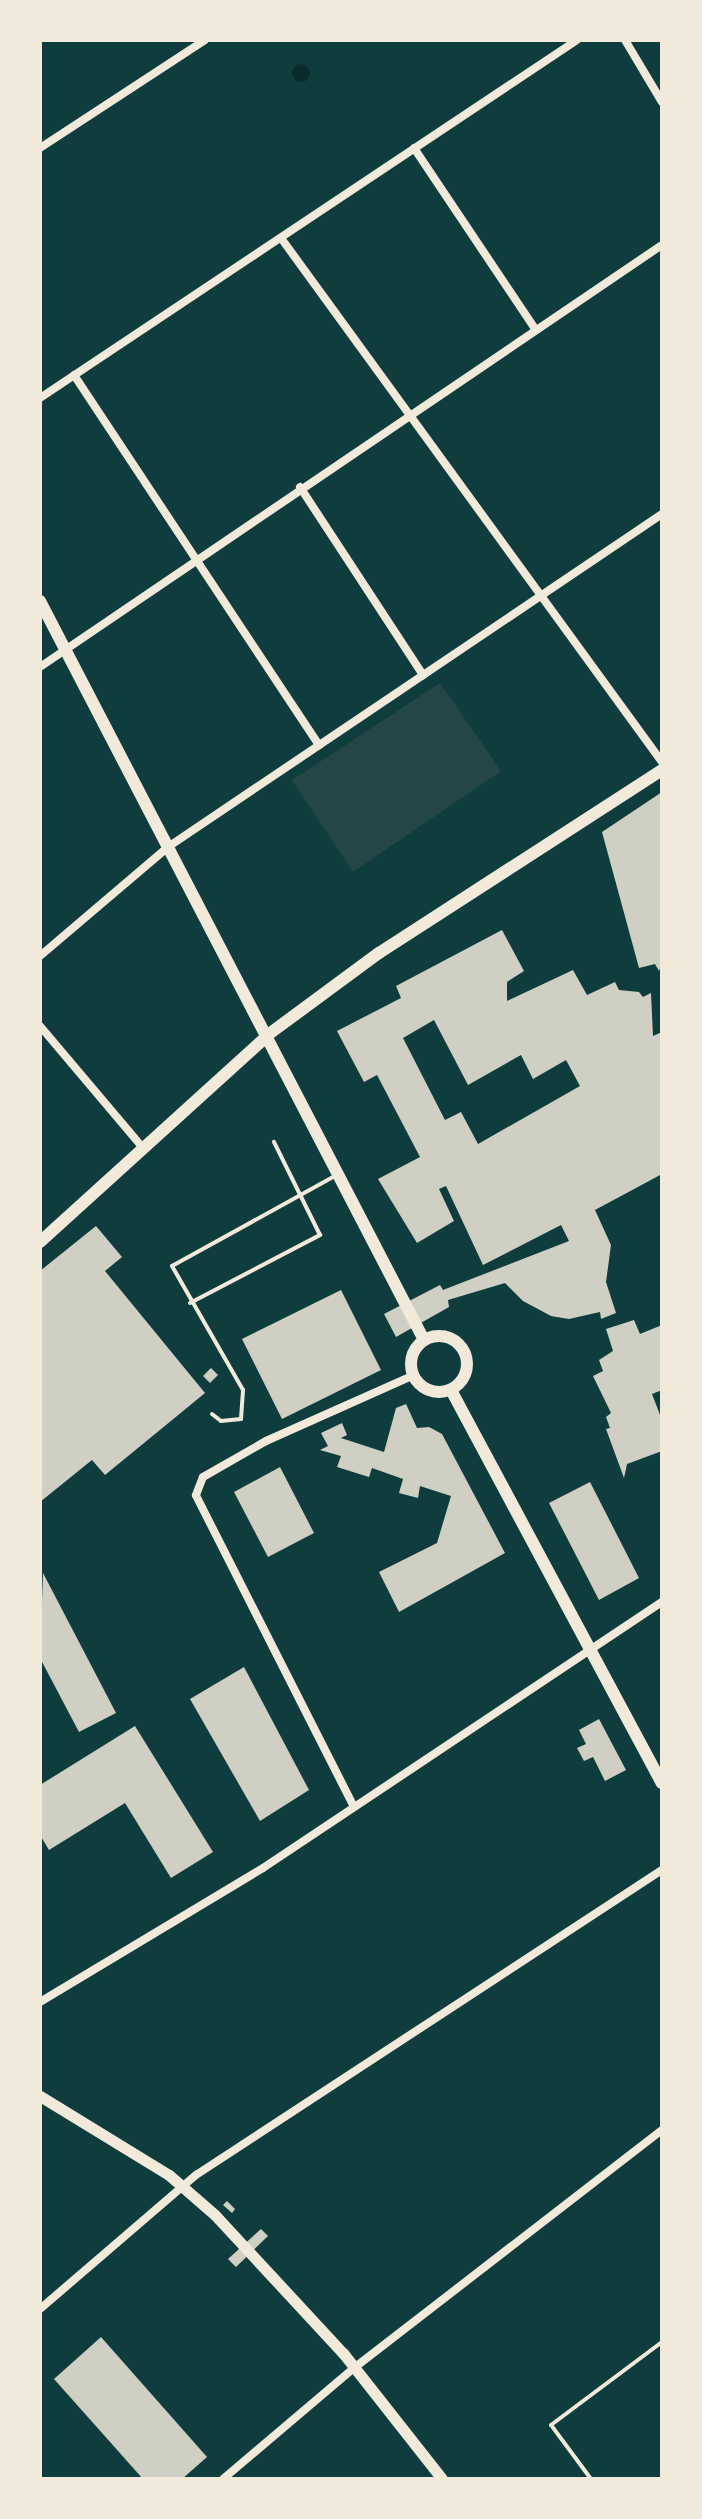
<!DOCTYPE html>
<style>
body{margin:0}
#map{position:relative;width:702px;height:2519px;overflow:hidden;background:#0f3d3e;font-family:"Exo 2",sans-serif}
div>[style]{position:absolute}
.green>*{inset:0;background:#244646}
.water>*{inset:0;background:#0a2a2b}
.round{border-radius:50%}
.building>*{inset:0;background:#cfcfc3}
.service>*{height:4px;margin:-2px;padding:0 2px;transform-origin:2px;border-radius:2px;background:#f1e9da}
.minor>*{height:8px;margin:-4px;padding:0 4px;transform-origin:4px;border-radius:4px;background:#f1e9da}
.tertiary>*{height:11px;margin:-5.5px;padding:0 5.5px;transform-origin:5.5px;border-radius:5.5px;background:#f1e9da}
.secondary>*{height:12px;margin:-6px;padding:0 6px;transform-origin:6px;border-radius:6px;background:#f1e9da}
.secondary>.ring{margin:-6px;padding:0;box-sizing:content-box;background:none;border:12px solid #f1e9da;border-radius:50%}
span{translate:-50% -50%;white-space:nowrap;text-align:center;line-height:1.15;-webkit-text-stroke:6px #f1e9da;paint-order:stroke}
.frame{position:absolute;inset:0;border:42px solid #f1e9da;pointer-events:none}
</style>
<div id="map">
<div class="green">
<div style="clip-path:polygon(440px 683px,501px 771px,353px 872px,292px 780px)"></div>
</div>
<div class="water">
<div class="round" style="left:292px;top:64px;width:18px;height:18px"></div>
</div>
<div class="building">
<div style="clip-path:polygon(662px 792px,662px 962px,659px 971px,655px 964px,639px 968px,602px 832px)"></div>
<div style="clip-path:polygon(evenodd,502px 930px,524px 971px,507px 982px,507px 1001px,573px 970px,587px 995px,615px 982px,619px 990px,639px 992px,643px 997px,651px 993px,653px 1036px,662px 1032px,662px 1174px,595px 1210px,611px 1245px,606px 1282px,616px 1313px,601px 1319px,600px 1312px,569px 1319px,551px 1316px,523px 1301px,505px 1283px,448px 1300px,449px 1307px,396px 1337px,384px 1314px,440px 1285px,443px 1290px,569px 1241px,561px 1225px,483px 1265px,446px 1186px,439px 1189px,454px 1221px,417px 1243px,378px 1179px,420px 1157px,377px 1075px,364px 1082px,337px 1031px,401px 998px,396px 986px,502px 930px,434px 1020px,468px 1085px,521px 1055px,533px 1079px,566px 1060px,580px 1086px,478px 1144px,461px 1112px,445px 1120px,403px 1038px,434px 1020px)"></div>
<div style="clip-path:polygon(96px 1226px,122px 1257px,105px 1271px,205px 1393px,105px 1475px,92px 1460px,40px 1502px,40px 1271px)"></div>
<div style="clip-path:polygon(341px 1290px,381px 1370px,282px 1419px,242px 1339px)"></div>
<div style="clip-path:polygon(634px 1320px,640px 1334px,662px 1325px,662px 1390px,652px 1394px,662px 1420px,662px 1451px,627px 1464px,624px 1478px,606px 1429px,610px 1428px,606px 1417px,611px 1413px,593px 1376px,603px 1371px,599px 1360px,613px 1351px,606px 1329px)"></div>
<div style="clip-path:polygon(211px 1368px,218px 1375px,210px 1383px,203px 1376px)"></div>
<div style="clip-path:polygon(406px 1404px,417px 1428px,429px 1427px,442px 1434px,505px 1553px,399px 1612px,379px 1572px,437px 1543px,451px 1496px,420px 1486px,418px 1498px,399px 1493px,403px 1479px,372px 1468px,369px 1477px,337px 1467px,341px 1456px,320px 1450px,328px 1446px,321px 1433px,342px 1423px,347px 1435px,341px 1438px,384px 1452px,396px 1408px)"></div>
<div style="clip-path:polygon(280px 1467px,314px 1533px,268px 1557px,234px 1492px)"></div>
<div style="clip-path:polygon(590px 1482px,639px 1578px,599px 1600px,549px 1503px)"></div>
<div style="clip-path:polygon(43px 1573px,116px 1713px,79px 1732px,40px 1658px)"></div>
<div style="clip-path:polygon(244px 1667px,309px 1790px,260px 1821px,190px 1699px)"></div>
<div style="clip-path:polygon(599px 1719px,626px 1770px,605px 1781px,593px 1757px,584px 1761px,577px 1748px,586px 1744px,579px 1730px)"></div>
<div style="clip-path:polygon(135px 1726px,213px 1852px,171px 1878px,125px 1803px,49px 1850px,40px 1835px,40px 1785px)"></div>
<div style="clip-path:polygon(227px 2201px,235px 2209px,232px 2213px,223px 2205px)"></div>
<div style="clip-path:polygon(261px 2229px,268px 2236px,236px 2267px,228px 2259px)"></div>
<div style="clip-path:polygon(101px 2337px,207px 2457px,182px 2479px,143px 2479px,54px 2379px)"></div>
</div>
<div class="service">
<div style="left:190px;top:1303px;width:147px;rotate:-27.6deg"></div>
<div style="left:320px;top:1235px;width:104px;rotate:-116.3deg"></div>
<div style="left:212px;top:1414px;width:11px;rotate:38deg"></div>
<div style="left:221px;top:1421px;width:20px;rotate:-6deg"></div>
<div style="left:241px;top:1419px;width:29px;rotate:-86deg"></div>
<div style="left:243px;top:1390px;width:143px;rotate:-119.8deg"></div>
<div style="left:172px;top:1266px;width:186px;rotate:-28.9deg"></div>
<div style="left:591px;top:2479px;width:67px;rotate:-126.5deg"></div>
<div style="left:551px;top:2425px;width:139px;rotate:-36.8deg"></div>
</div>
<div class="minor">
<div style="left:625px;top:40px;width:72px;rotate:59.2deg"></div>
<div style="left:40px;top:148px;width:197px;rotate:-33.2deg"></div>
<div style="left:414px;top:148px;width:219px;rotate:56.2deg"></div>
<div style="left:281px;top:238px;width:648px;rotate:53.98deg"></div>
<div style="left:74px;top:375px;width:444px;rotate:56.5deg"></div>
<div style="left:40px;top:398px;width:645px;rotate:-33.69deg"></div>
<div style="left:300px;top:487px;width:225px;rotate:56.8deg"></div>
<div style="left:40px;top:667px;width:752px;rotate:-34.16deg"></div>
<div style="left:40px;top:956px;width:168px;rotate:-40.4deg"></div>
<div style="left:168px;top:847px;width:596px;rotate:-33.98deg"></div>
<div style="left:40px;top:1026px;width:160px;rotate:49.8deg"></div>
<div style="left:353px;top:1805px;width:347px;rotate:-116.9deg"></div>
<div style="left:196px;top:1495px;width:19px;rotate:-69deg"></div>
<div style="left:203px;top:1477px;width:73px;rotate:-29.7deg"></div>
<div style="left:266px;top:1441px;width:160px;rotate:-24deg"></div>
<div style="left:40px;top:2002px;width:260px;rotate:-31deg"></div>
<div style="left:263px;top:1868px;width:480px;rotate:-33.7deg"></div>
<div style="left:40px;top:2309px;width:206px;rotate:-40.7deg"></div>
<div style="left:196px;top:2175px;width:557px;rotate:-33.21deg"></div>
<div style="left:223px;top:2479px;width:172px;rotate:-40.3deg"></div>
<div style="left:354px;top:2368px;width:389px;rotate:-37.7deg"></div>
</div>
<div class="tertiary">
<div style="left:40px;top:2096px;width:151px;rotate:31.5deg"></div>
<div style="left:169px;top:2175px;width:61px;rotate:41deg"></div>
<div style="left:215px;top:2215px;width:188px;rotate:47.2deg"></div>
<div style="left:343px;top:2353px;width:160px;rotate:51.8deg"></div>
</div>
<div class="secondary">
<div style="left:40px;top:601px;width:833px;rotate:62.54deg"></div>
<div style="left:40px;top:1242px;width:309px;rotate:-42.2deg"></div>
<div style="left:269px;top:1034px;width:137px;rotate:-36.4deg"></div>
<div style="left:379px;top:953px;width:337px;rotate:-32.9deg"></div>
<div class="ring" style="left:411px;top:1336px;width:44px;height:44px"></div>
<div style="left:451px;top:1390px;width:446px;rotate:61.8deg"></div>
</div>
<div class="frame"></div>
</div>
